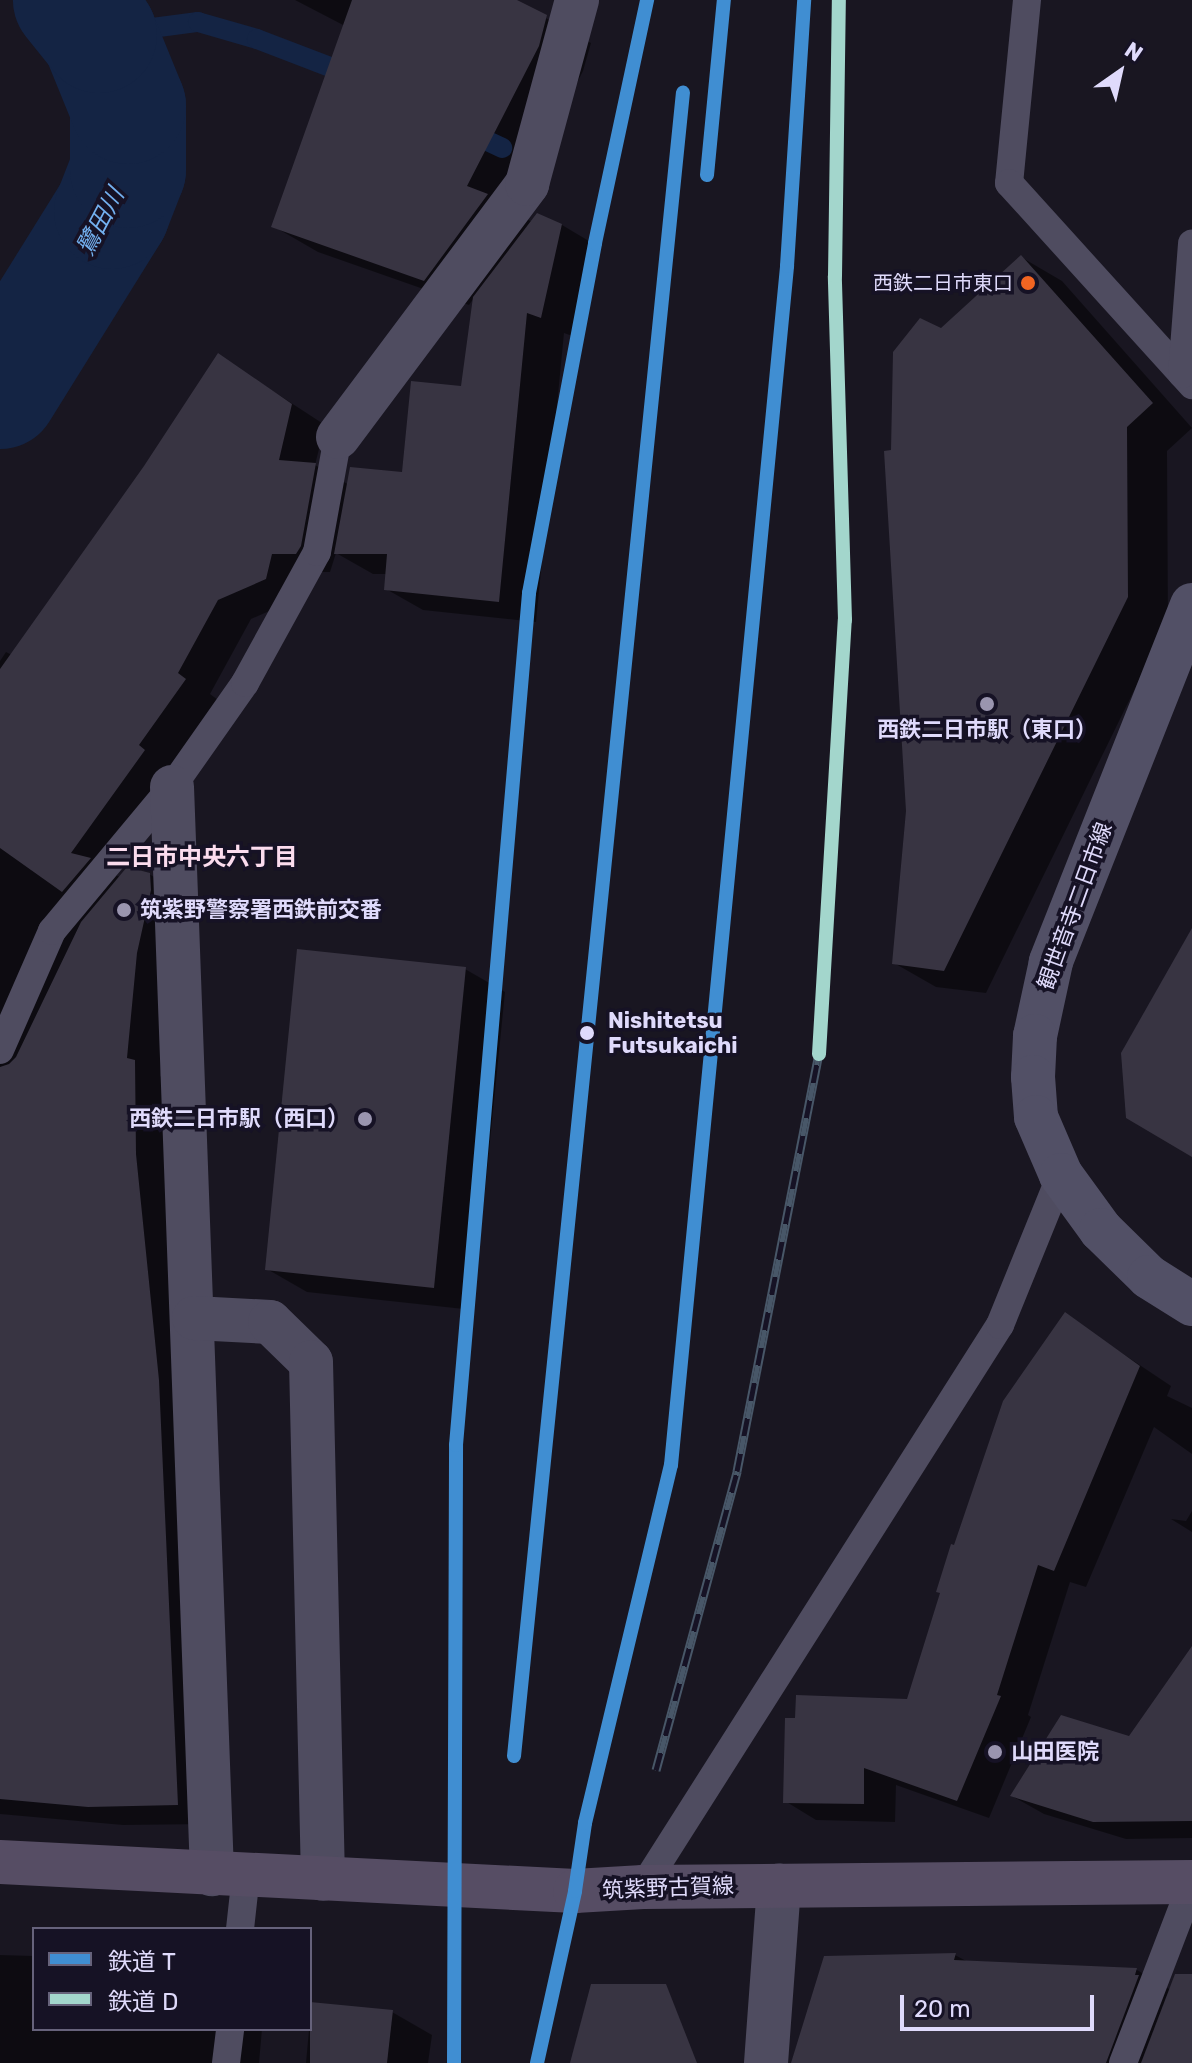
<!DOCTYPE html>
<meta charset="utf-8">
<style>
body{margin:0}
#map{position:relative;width:1192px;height:2063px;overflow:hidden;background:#191621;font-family:Rubik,"Noto Sans JP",sans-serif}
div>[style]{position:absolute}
.shadow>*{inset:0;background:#0007}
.stream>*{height:20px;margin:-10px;padding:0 10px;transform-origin:10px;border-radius:10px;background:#142444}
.river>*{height:116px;margin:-58px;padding:0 58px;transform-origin:58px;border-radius:58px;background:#142444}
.building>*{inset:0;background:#383442}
.service>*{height:28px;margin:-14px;padding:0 14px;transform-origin:14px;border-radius:14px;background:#4f4c60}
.minor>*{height:44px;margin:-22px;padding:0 22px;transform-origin:22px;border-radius:22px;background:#4f4c60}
.secondary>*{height:44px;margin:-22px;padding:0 22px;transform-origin:22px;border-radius:22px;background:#525066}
.primary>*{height:44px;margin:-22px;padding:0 22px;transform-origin:22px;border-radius:22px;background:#564d64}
.rail>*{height:9px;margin-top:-4.5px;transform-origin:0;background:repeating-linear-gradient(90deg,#161225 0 18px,#485768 0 36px);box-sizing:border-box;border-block:2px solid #485768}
.rail-1>*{height:14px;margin:-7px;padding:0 7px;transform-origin:7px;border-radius:7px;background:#408ed2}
.rail-2>*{height:14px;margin:-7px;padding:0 7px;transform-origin:7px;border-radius:7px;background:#a3d6cc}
.dots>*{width:22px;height:22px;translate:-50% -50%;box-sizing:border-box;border:4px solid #161225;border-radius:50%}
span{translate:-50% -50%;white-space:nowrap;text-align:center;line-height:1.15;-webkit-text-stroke:7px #161225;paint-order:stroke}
.bus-label{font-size:20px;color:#dfdafb}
.right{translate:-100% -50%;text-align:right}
.poi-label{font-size:22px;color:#dfdafb;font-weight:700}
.left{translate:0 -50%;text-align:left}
.street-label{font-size:22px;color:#dfdafb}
.stop-label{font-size:22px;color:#dfdafb;font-weight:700}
.water-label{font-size:24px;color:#73b0ef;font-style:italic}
.neighbourhood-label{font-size:24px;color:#fbdcee;font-weight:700}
.legend{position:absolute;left:32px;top:1927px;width:280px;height:104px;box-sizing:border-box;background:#161225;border:2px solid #66627b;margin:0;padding:10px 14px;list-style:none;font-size:24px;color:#dfdafb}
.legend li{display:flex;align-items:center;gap:16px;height:40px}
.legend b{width:40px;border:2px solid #66627b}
.north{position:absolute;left:1080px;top:32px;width:80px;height:80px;-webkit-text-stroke:6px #161225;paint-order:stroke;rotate:34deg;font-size:22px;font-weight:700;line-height:32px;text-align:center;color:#dfdafb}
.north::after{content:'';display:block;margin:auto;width:28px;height:36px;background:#dfdafb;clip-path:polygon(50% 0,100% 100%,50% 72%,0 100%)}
.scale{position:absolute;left:900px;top:1995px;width:194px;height:36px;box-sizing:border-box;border:4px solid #dfdafb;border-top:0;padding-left:10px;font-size:24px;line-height:28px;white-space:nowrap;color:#dfdafb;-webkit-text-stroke:6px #161225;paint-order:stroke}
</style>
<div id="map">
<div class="shadow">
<div style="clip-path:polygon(295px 0,513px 0,591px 43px,583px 71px,512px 210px,532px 222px,562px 225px,599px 247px,578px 338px,564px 333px,536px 622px,423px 610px,386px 589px,387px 574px,373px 574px,336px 553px,330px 572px,306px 572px,299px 598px,251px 619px,210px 694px,218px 700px,106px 869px,121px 878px,149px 874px,183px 894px,170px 973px,160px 1076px,168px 1081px,210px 1824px,123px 1825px,0 1814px,0 661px,6px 652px,12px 655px,146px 468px,219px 356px,325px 425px,315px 465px,349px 485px,404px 474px,463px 388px,476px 295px,469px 305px,318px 252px,273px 226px,345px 26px)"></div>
<div style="clip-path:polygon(1021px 257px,1062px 281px,1192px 428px,1167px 451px,1168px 621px,986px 993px,936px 987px,894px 963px,908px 811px,893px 452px,941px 331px)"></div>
<div style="clip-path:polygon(465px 969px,505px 992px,473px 1310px,307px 1292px,267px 1269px)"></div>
<div style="clip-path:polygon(1065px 1315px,1171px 1386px,1167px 1396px,1192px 1408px,1192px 1454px,1154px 1427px,1086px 1587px,1070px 1582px,1028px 1715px,1031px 1717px,989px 1818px,896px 1785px,895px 1822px,816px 1820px,785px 1801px,909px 1701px,955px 1547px)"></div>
<div style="clip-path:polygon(1192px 1511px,1192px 1532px,1171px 1519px,1186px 1521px)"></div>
<div style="clip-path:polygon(1192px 1650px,1192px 1838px,1126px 1839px,1044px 1814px,1012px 1796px,1129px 1738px)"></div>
<div style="clip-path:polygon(0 1955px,34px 1956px,34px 2029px,262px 2029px,259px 2063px,0 2063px)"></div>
<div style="clip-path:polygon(955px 1955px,968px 1962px,1137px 1970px,1171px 1990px,1192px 1976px,1192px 2063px,819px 2063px,826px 1958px)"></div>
<div style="clip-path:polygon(392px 2012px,432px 2035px,428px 2063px,306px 2063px,310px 2019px)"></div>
</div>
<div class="stream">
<div style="left:99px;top:35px;width:100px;rotate:-7.5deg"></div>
<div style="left:198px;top:22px;width:61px;rotate:16.1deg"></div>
<div style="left:257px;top:39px;width:101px;rotate:21deg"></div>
<div style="left:466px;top:131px;width:40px;rotate:25deg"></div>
</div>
<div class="river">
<div style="left:0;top:391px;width:212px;rotate:-58.1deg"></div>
<div style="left:112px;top:211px;width:44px;rotate:-68.7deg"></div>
<div style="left:128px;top:170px;width:64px;rotate:-90deg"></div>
<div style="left:128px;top:106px;width:77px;rotate:-112.2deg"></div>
<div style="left:99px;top:35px;width:45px;rotate:-128.7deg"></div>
</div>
<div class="building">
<div style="clip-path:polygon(352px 0,517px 0,547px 15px,539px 46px,467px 186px,488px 194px,424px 281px,271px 227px)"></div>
<div style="clip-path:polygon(537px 213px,562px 224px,541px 318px,527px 313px,499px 602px,384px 590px,387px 554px,334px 554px,350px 467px,402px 472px,411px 381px,461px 386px,473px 297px)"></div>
<div style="clip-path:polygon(1021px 255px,1153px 403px,1127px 427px,1128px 597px,944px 971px,892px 964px,906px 811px,884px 451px,891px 450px,893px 352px,920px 318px,941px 328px)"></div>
<div style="clip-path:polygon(218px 353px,292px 404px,279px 460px,316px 463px,301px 546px,296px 554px,272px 554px,266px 579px,218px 600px,178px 673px,186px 679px,139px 745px,145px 750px,71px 853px,91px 858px,62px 892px,0 848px,0 669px,144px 466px)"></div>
<div style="clip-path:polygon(127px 867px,150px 873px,151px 890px,137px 953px,127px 1058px,135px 1060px,136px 1154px,159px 1380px,178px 1805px,88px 1807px,0 1799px,0 1067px,9px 1064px,16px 1057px,81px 922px)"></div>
<div style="clip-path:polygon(1192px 928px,1192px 1157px,1126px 1118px,1121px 1053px)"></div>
<div style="clip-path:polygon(297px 949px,466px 967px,434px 1288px,265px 1270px)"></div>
<div style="clip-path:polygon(1065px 1312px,1140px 1366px,1054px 1571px,1038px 1565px,997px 1695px,1001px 1696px,957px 1801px,864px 1768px,864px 1804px,783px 1803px,785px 1718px,795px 1718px,796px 1695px,907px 1699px,940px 1593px,936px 1592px,951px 1544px,954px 1545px,1003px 1401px)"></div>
<div style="clip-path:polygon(1192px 1646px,1192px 1821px,1093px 1822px,1010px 1796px,1061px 1715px,1129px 1736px)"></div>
<div style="clip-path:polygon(956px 1953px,954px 1960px,1137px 1968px,1135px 1975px,1139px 1975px,1106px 2063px,791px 2063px,824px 1956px)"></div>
<div style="clip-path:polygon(1175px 1974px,1192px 1974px,1192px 2063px,1141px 2063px)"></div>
<div style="clip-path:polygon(591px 1984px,666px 1984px,697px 2063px,570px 2063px)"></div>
<div style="clip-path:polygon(310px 2002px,393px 2010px,387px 2063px,310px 2063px)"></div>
</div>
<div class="service">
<div style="left:1027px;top:0;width:184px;rotate:95.6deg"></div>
<div style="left:1009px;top:183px;width:273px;rotate:47.8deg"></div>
<div style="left:1182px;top:374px;width:131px;rotate:-85.6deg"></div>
<div style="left:0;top:1050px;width:130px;rotate:-66.4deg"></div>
<div style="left:52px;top:931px;width:187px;rotate:-50.2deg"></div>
<div style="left:172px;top:787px;width:127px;rotate:-54.9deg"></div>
<div style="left:245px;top:683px;width:149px;rotate:-61.2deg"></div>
<div style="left:317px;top:552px;width:117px;rotate:-79.7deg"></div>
<div style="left:643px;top:1887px;width:666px;rotate:-57.58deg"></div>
<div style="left:1000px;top:1325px;width:162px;rotate:-67.9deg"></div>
<div style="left:240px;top:1929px;width:54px;rotate:-83.7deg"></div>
<div style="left:226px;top:2063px;width:34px;rotate:-83deg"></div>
<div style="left:1123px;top:2063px;width:193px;rotate:-69deg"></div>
</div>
<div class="minor">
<div style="left:338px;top:437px;width:316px;rotate:-53.2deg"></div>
<div style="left:527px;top:184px;width:191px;rotate:-74.8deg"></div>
<div style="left:172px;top:787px;width:1088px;rotate:87.89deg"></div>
<div style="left:194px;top:1318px;width:76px;rotate:3deg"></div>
<div style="left:270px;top:1322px;width:57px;rotate:44.3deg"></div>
<div style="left:311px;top:1362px;width:517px;rotate:88.67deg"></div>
<div style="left:766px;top:2063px;width:178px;rotate:-85.8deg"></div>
</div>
<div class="secondary">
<div style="left:1192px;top:605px;width:384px;rotate:111.6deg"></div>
<div style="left:1051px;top:962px;width:76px;rotate:102.2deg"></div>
<div style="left:1035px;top:1036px;width:41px;rotate:92.8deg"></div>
<div style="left:1033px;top:1077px;width:40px;rotate:85.7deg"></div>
<div style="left:1036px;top:1117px;width:63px;rotate:66.7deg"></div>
<div style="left:1061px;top:1175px;width:68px;rotate:54deg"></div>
<div style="left:1101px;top:1230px;width:67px;rotate:44.4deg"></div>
<div style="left:1149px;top:1277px;width:51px;rotate:32.1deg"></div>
</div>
<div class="primary">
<div style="left:0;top:1862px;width:576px;rotate:2.89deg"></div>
<div style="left:575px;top:1891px;width:68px;rotate:-3.4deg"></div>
<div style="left:643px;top:1887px;width:549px;rotate:-0.52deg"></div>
</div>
<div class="rail">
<div style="left:656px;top:1770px;width:310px;rotate:-74.8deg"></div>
<div style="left:737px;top:1471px;width:425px;rotate:-78.9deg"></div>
</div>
<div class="rail-1">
<div style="left:707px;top:175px;width:176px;rotate:-84.5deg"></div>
<div style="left:514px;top:1756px;width:1672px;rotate:-84.2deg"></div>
<div style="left:454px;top:2063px;width:618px;rotate:-89.81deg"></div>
<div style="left:456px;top:1445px;width:855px;rotate:-85.1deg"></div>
<div style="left:529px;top:593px;width:356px;rotate:-79.3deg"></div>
<div style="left:595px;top:243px;width:249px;rotate:-77.9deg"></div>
<div style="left:537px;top:2063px;width:176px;rotate:-77.5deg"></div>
<div style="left:575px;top:1891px;width:69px;rotate:-81.6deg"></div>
<div style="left:585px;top:1823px;width:368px;rotate:-76.5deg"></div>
<div style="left:671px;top:1465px;width:1205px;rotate:-84.47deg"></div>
<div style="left:787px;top:266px;width:267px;rotate:-86.3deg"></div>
</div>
<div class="rail-2">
<div style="left:819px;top:1054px;width:435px;rotate:-86.6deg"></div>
<div style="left:845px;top:620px;width:344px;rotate:-91.7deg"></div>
<div style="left:835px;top:276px;width:276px;rotate:-89.2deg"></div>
</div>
<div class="dots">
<div style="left:1028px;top:283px;background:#f26522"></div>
<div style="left:987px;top:704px;background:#9a95af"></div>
<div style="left:124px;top:910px;background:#9a95af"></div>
<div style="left:587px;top:1033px;background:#dfdafb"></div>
<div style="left:365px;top:1119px;background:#9a95af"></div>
<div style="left:995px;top:1752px;background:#9a95af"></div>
</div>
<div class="bus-label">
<span class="right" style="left:1013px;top:283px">西鉄二日市東口</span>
</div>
<div class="poi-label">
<span style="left:987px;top:730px">西鉄二日市駅（東口）</span>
<span class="left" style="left:140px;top:910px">筑紫野警察署西鉄前交番</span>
<span class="right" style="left:349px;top:1119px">西鉄二日市駅（西口）</span>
<span class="left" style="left:1011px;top:1752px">山田医院</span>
</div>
<div class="street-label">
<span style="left:1075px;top:906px;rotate:-70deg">観世音寺二日市線</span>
<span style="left:668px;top:1888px;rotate:-2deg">筑紫野古賀線</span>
</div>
<div class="stop-label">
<span class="left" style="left:608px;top:1033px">Nishitetsu<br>Futsukaichi</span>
</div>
<div class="water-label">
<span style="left:101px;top:222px;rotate:-62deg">鷺田川</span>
</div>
<div class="neighbourhood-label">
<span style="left:202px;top:858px">二日市中央六丁目</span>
</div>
<ul class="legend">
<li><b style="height:10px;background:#408ed2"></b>鉄道 T</li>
<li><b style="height:10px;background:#a3d6cc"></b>鉄道 D</li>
</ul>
<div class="north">N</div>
<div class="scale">20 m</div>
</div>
